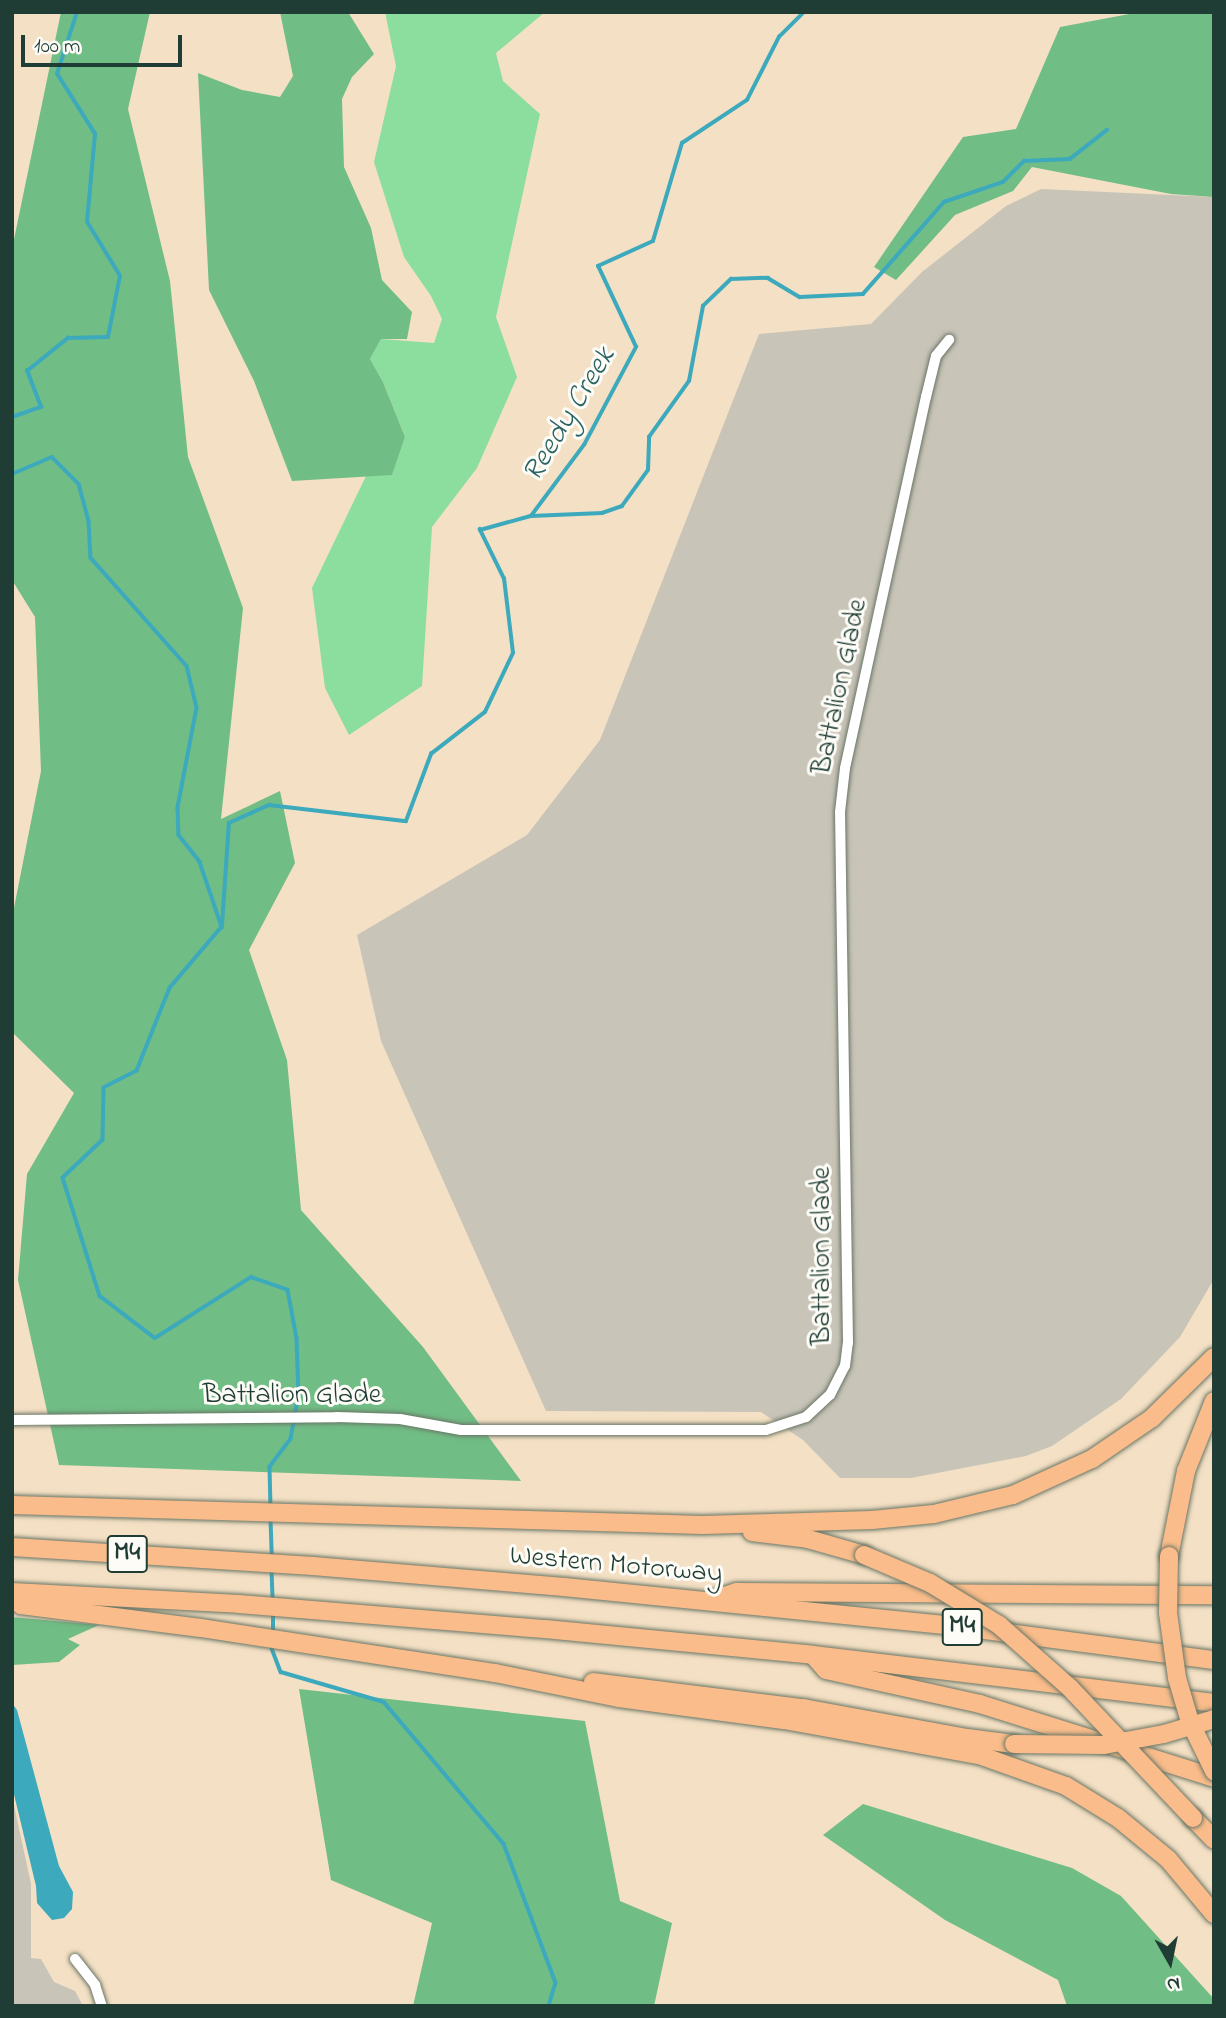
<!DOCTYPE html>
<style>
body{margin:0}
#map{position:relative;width:1226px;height:2018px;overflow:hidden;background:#f4e0c4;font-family:"Indie Flower",sans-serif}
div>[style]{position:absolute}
.industrial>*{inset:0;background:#c8c4b8}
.green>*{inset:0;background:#8cde9f}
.forest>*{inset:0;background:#71bd86}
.water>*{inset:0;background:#3ca9bc}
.stream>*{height:3.5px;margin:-1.75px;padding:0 1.75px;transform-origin:1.75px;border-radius:1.75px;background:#3ca9bc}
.roads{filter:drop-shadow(0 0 2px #6a7666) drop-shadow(0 0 2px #6a7666)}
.minor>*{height:10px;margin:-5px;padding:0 5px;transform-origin:5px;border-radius:5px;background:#fff}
.motorway>*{height:18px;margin:-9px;padding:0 9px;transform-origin:9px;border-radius:9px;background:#f9bc8a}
.bridges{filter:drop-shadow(0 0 2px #6a7666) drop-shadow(0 0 2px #6a7666)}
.motorway-bridge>*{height:18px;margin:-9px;padding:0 9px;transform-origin:9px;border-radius:9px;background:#f9bc8a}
span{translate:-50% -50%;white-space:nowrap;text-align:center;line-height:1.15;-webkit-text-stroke:6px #fdfcf7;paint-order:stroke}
.shield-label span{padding:2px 5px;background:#fdfcf7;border:2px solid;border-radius:5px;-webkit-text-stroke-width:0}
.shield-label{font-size:26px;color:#1f3d34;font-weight:700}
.street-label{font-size:28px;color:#1f3d34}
.water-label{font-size:30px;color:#296364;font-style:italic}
.frame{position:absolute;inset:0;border:14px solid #1f3d34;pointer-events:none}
.north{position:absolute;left:1135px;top:1927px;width:70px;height:70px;-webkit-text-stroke:5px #fdfcf7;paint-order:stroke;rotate:171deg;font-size:19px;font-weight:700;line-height:28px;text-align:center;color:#1f3d34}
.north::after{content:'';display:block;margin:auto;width:24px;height:32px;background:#1f3d34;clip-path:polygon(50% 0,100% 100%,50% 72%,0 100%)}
.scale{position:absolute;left:21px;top:35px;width:161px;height:32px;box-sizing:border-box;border:4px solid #1f3d34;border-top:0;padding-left:9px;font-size:21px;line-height:24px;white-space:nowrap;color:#1f3d34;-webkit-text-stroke:5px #fdfcf7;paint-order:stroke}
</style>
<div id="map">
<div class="industrial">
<div style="clip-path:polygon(1041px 189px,1214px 197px,1214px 1279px,1180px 1337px,1121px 1399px,1052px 1446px,1026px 1456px,911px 1478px,840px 1478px,803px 1440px,761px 1412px,546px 1411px,381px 1041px,357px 935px,527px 835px,600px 740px,759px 334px,871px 324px,922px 272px,1006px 206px)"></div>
<div style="clip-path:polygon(12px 1796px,31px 1884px,31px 1958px,41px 1959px,54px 1982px,75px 1991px,83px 2006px,12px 2006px)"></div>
</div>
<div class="green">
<div style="clip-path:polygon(385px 12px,545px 12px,496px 53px,503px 81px,540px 114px,496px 317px,517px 377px,477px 468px,432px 527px,422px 686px,349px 735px,325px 688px,312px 588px,366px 476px,392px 474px,405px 437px,383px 382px,370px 359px,381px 339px,434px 343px,442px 319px,431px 296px,404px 257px,374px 162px,396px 66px)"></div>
</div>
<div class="forest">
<div style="clip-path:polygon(61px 12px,150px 12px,128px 109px,170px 281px,188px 457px,243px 608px,221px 819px,280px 791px,295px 863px,249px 950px,287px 1060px,301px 1210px,423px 1347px,521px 1481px,59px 1465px,18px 1280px,27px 1174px,74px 1093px,12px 1032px,12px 918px,41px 771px,35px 617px,12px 580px,12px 249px)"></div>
<div style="clip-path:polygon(280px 12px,348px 12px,374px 54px,352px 77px,342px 99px,344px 167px,371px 228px,382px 280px,412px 312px,407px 339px,381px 339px,370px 359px,383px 382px,405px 437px,392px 475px,292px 481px,254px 381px,209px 290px,198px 73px,242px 90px,280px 97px,293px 76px)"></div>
<div style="clip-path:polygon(1140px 12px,1214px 12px,1214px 197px,1171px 194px,1032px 167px,1013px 191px,955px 215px,896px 280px,874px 267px,963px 137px,1016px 129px,1060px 27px)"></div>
<div style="clip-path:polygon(12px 1617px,99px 1625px,68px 1639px,80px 1645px,59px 1662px,12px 1665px)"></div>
<div style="clip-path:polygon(299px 1689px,585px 1721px,620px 1901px,672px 1923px,654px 2006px,413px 2006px,432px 1923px,331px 1880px)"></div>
<div style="clip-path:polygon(863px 1804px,1072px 1868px,1121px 1896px,1214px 1999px,1214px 2006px,1067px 2006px,1058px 1980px,945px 1920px,823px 1835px)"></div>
</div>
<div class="water">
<div style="clip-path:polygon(12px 1703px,17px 1710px,59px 1866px,73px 1892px,72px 1909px,64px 1918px,52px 1920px,37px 1903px,36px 1886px,12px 1786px)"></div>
</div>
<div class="stream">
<div style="left:12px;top:417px;width:31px;rotate:-19deg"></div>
<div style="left:41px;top:407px;width:39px;rotate:-111deg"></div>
<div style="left:27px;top:371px;width:53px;rotate:-38.8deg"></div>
<div style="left:68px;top:338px;width:40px;rotate:-1.4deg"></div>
<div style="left:108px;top:337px;width:62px;rotate:-78.9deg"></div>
<div style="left:120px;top:276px;width:63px;rotate:-121.4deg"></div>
<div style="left:87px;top:222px;width:88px;rotate:-84.8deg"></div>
<div style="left:95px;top:134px;width:71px;rotate:-122.3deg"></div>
<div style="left:57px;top:74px;width:65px;rotate:-72.1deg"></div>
<div style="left:12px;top:474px;width:43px;rotate:-23deg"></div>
<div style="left:52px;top:457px;width:38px;rotate:45deg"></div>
<div style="left:79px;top:484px;width:38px;rotate:75deg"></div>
<div style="left:89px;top:521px;width:37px;rotate:87deg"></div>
<div style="left:91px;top:558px;width:144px;rotate:48.4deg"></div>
<div style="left:187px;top:666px;width:43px;rotate:76.6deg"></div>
<div style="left:197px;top:708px;width:102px;rotate:100.8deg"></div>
<div style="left:178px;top:808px;width:27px;rotate:88deg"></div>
<div style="left:179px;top:835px;width:34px;rotate:52deg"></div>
<div style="left:200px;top:862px;width:69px;rotate:71.3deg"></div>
<div style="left:222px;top:927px;width:80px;rotate:130.4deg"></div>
<div style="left:170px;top:988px;width:89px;rotate:111.7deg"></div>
<div style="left:137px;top:1071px;width:37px;rotate:153deg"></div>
<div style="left:104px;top:1088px;width:52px;rotate:91.1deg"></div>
<div style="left:103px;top:1140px;width:55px;rotate:136.5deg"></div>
<div style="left:63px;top:1178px;width:124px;rotate:72.6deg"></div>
<div style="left:100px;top:1296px;width:69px;rotate:37.4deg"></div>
<div style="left:155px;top:1338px;width:114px;rotate:-32.4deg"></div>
<div style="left:251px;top:1277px;width:39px;rotate:19deg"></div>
<div style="left:288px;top:1290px;width:50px;rotate:79.6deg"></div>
<div style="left:297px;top:1339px;width:56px;rotate:88deg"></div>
<div style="left:299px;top:1395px;width:45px;rotate:100.3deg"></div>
<div style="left:291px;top:1439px;width:35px;rotate:127deg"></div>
<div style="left:270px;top:1467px;width:42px;rotate:88.6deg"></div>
<div style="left:531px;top:516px;width:71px;rotate:-2.4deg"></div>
<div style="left:602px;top:513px;width:21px;rotate:-19deg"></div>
<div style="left:622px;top:506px;width:44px;rotate:-54.2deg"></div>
<div style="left:648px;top:470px;width:33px;rotate:-88deg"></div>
<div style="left:649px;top:437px;width:69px;rotate:-54.5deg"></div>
<div style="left:689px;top:381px;width:76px;rotate:-79.4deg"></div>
<div style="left:703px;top:306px;width:39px;rotate:-44deg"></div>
<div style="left:731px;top:279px;width:37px;rotate:-2deg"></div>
<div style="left:768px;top:278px;width:37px;rotate:31deg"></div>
<div style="left:800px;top:297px;width:63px;rotate:-2.7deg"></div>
<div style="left:863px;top:294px;width:123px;rotate:-48.6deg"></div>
<div style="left:944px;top:202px;width:62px;rotate:-18.7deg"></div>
<div style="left:1003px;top:182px;width:30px;rotate:-45deg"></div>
<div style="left:1024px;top:161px;width:46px;rotate:-2.5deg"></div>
<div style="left:1070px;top:159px;width:47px;rotate:-38.1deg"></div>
<div style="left:222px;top:925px;width:102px;rotate:-86.1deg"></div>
<div style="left:229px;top:823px;width:44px;rotate:-24.2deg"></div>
<div style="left:269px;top:805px;width:138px;rotate:6.7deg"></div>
<div style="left:406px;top:821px;width:72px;rotate:-69.5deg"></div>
<div style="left:431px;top:754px;width:68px;rotate:-37.9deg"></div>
<div style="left:485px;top:712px;width:65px;rotate:-64.6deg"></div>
<div style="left:513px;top:653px;width:75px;rotate:-96.9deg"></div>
<div style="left:504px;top:579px;width:55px;rotate:-116.1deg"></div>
<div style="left:480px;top:530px;width:53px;rotate:-15.4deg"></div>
<div style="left:531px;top:516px;width:89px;rotate:-53.3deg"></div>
<div style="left:584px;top:445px;width:111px;rotate:-62deg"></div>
<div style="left:636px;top:347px;width:89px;rotate:-115.1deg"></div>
<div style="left:598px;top:266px;width:60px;rotate:-24.4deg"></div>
<div style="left:653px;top:241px;width:102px;rotate:-73.5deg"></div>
<div style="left:682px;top:143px;width:78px;rotate:-33.5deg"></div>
<div style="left:747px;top:100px;width:71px;rotate:-63.1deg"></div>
<div style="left:779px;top:37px;width:35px;rotate:-45deg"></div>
<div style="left:271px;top:1520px;width:38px;rotate:88deg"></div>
<div style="left:272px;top:1569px;width:31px;rotate:88deg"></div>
<div style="left:273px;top:1634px;width:23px;rotate:-90deg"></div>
<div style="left:271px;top:1646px;width:28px;rotate:69deg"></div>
<div style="left:281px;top:1672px;width:107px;rotate:16.2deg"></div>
<div style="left:384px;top:1702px;width:186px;rotate:49.8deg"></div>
<div style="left:504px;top:1844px;width:148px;rotate:69.5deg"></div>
<div style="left:556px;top:1983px;width:24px;rotate:107deg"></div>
</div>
<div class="roads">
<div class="minor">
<div style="left:12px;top:1420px;width:325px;rotate:-0.5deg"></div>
<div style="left:337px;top:1417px;width:63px;rotate:1.8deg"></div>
<div style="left:400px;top:1419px;width:62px;rotate:10.2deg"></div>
<div style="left:461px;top:1430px;width:305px"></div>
<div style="left:766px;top:1430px;width:42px;rotate:-18deg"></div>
<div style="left:806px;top:1417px;width:33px;rotate:-43deg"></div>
<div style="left:830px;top:1395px;width:33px;rotate:-63deg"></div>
<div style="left:845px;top:1366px;width:23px;rotate:-83deg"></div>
<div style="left:848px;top:1343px;width:531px;rotate:-90.86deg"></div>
<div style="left:840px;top:812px;width:44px;rotate:-83.5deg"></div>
<div style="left:845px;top:768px;width:380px;rotate:-77.7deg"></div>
<div style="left:926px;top:397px;width:42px;rotate:-76.3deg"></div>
<div style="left:936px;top:356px;width:21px;rotate:-51deg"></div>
<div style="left:75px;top:1959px;width:33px;rotate:52deg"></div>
<div style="left:95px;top:1985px;width:22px;rotate:72deg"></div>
</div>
<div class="motorway">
<div style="left:12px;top:1505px;width:691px;rotate:1.66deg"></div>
<div style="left:703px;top:1525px;width:169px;rotate:-1.7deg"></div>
<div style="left:872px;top:1520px;width:62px;rotate:-5.5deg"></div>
<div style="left:934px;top:1514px;width:81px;rotate:-13.5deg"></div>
<div style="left:1013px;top:1495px;width:87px;rotate:-24.5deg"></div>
<div style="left:1092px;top:1459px;width:73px;rotate:-34.3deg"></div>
<div style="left:1152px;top:1418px;width:87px;rotate:-44.5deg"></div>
<div style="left:752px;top:1532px;width:56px;rotate:7.1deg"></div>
<div style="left:808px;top:1539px;width:58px;rotate:15.9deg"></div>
<div style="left:12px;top:1547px;width:302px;rotate:3.6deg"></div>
<div style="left:313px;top:1566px;width:252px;rotate:4.8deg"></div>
<div style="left:564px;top:1587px;width:385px;rotate:5.7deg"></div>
<div style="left:947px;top:1625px;width:269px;rotate:7.5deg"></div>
<div style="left:1169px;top:1556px;width:87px;rotate:-78.7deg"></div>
<div style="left:1186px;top:1471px;width:75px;rotate:-68.2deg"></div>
<div style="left:12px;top:1592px;width:227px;rotate:3deg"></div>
<div style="left:239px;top:1604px;width:307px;rotate:4.7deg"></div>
<div style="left:545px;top:1629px;width:269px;rotate:5.5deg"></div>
<div style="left:813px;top:1655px;width:404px;rotate:6.8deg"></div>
<div style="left:12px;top:1596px;width:13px;rotate:45deg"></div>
<div style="left:21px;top:1605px;width:181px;rotate:7.3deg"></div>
<div style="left:201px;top:1628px;width:297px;rotate:8.7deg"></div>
<div style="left:495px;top:1673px;width:126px;rotate:11.4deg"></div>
<div style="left:619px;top:1698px;width:166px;rotate:7.6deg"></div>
<div style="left:784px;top:1720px;width:198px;rotate:10.2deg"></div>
<div style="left:979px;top:1755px;width:92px;rotate:19.6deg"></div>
<div style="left:1066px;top:1786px;width:61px;rotate:31.6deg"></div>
<div style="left:1118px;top:1818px;width:65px;rotate:39.4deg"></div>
<div style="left:1168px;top:1859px;width:72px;rotate:50.1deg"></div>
<div style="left:715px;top:1599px;width:22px;rotate:-18deg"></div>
<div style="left:736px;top:1592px;width:478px;rotate:0.4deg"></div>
<div style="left:813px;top:1655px;width:20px;rotate:49deg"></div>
<div style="left:826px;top:1670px;width:158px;rotate:12.4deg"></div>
<div style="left:980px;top:1704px;width:245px;rotate:17.5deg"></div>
<div style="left:593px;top:1682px;width:212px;rotate:7.1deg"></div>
<div style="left:803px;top:1708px;width:167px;rotate:10.4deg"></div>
<div style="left:967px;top:1738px;width:47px;rotate:7.3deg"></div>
<div style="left:1193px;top:1818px;width:30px;rotate:46deg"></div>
</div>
</div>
<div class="bridges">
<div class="motorway-bridge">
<div style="left:864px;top:1555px;width:72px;rotate:23deg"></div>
<div style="left:930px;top:1583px;width:81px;rotate:31.3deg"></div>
<div style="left:999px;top:1625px;width:95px;rotate:41.6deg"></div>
<div style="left:1070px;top:1688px;width:179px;rotate:46.6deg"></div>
<div style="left:1169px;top:1556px;width:57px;rotate:91deg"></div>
<div style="left:1168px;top:1613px;width:66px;rotate:82.1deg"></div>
<div style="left:1177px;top:1678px;width:46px;rotate:73.5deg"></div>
<div style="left:1190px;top:1722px;width:55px;rotate:63.9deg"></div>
<div style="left:1014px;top:1744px;width:90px;rotate:0.6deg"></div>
<div style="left:1104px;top:1745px;width:61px;rotate:-10.4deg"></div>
<div style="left:1164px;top:1734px;width:52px;rotate:-16.7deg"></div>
</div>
</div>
<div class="shield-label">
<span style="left:127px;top:1554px">M4</span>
<span style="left:962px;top:1627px">M4</span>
</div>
<div class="street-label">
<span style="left:841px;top:687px;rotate:-78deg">Battalion Glade</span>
<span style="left:823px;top:1256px;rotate:-90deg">Battalion Glade</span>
<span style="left:292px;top:1396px">Battalion Glade</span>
<span style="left:616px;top:1566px;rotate:5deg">Western Motorway</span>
</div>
<div class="water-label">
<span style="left:570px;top:415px;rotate:-59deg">Reedy Creek</span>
</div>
<div class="frame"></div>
<div class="north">N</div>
<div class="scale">100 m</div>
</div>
